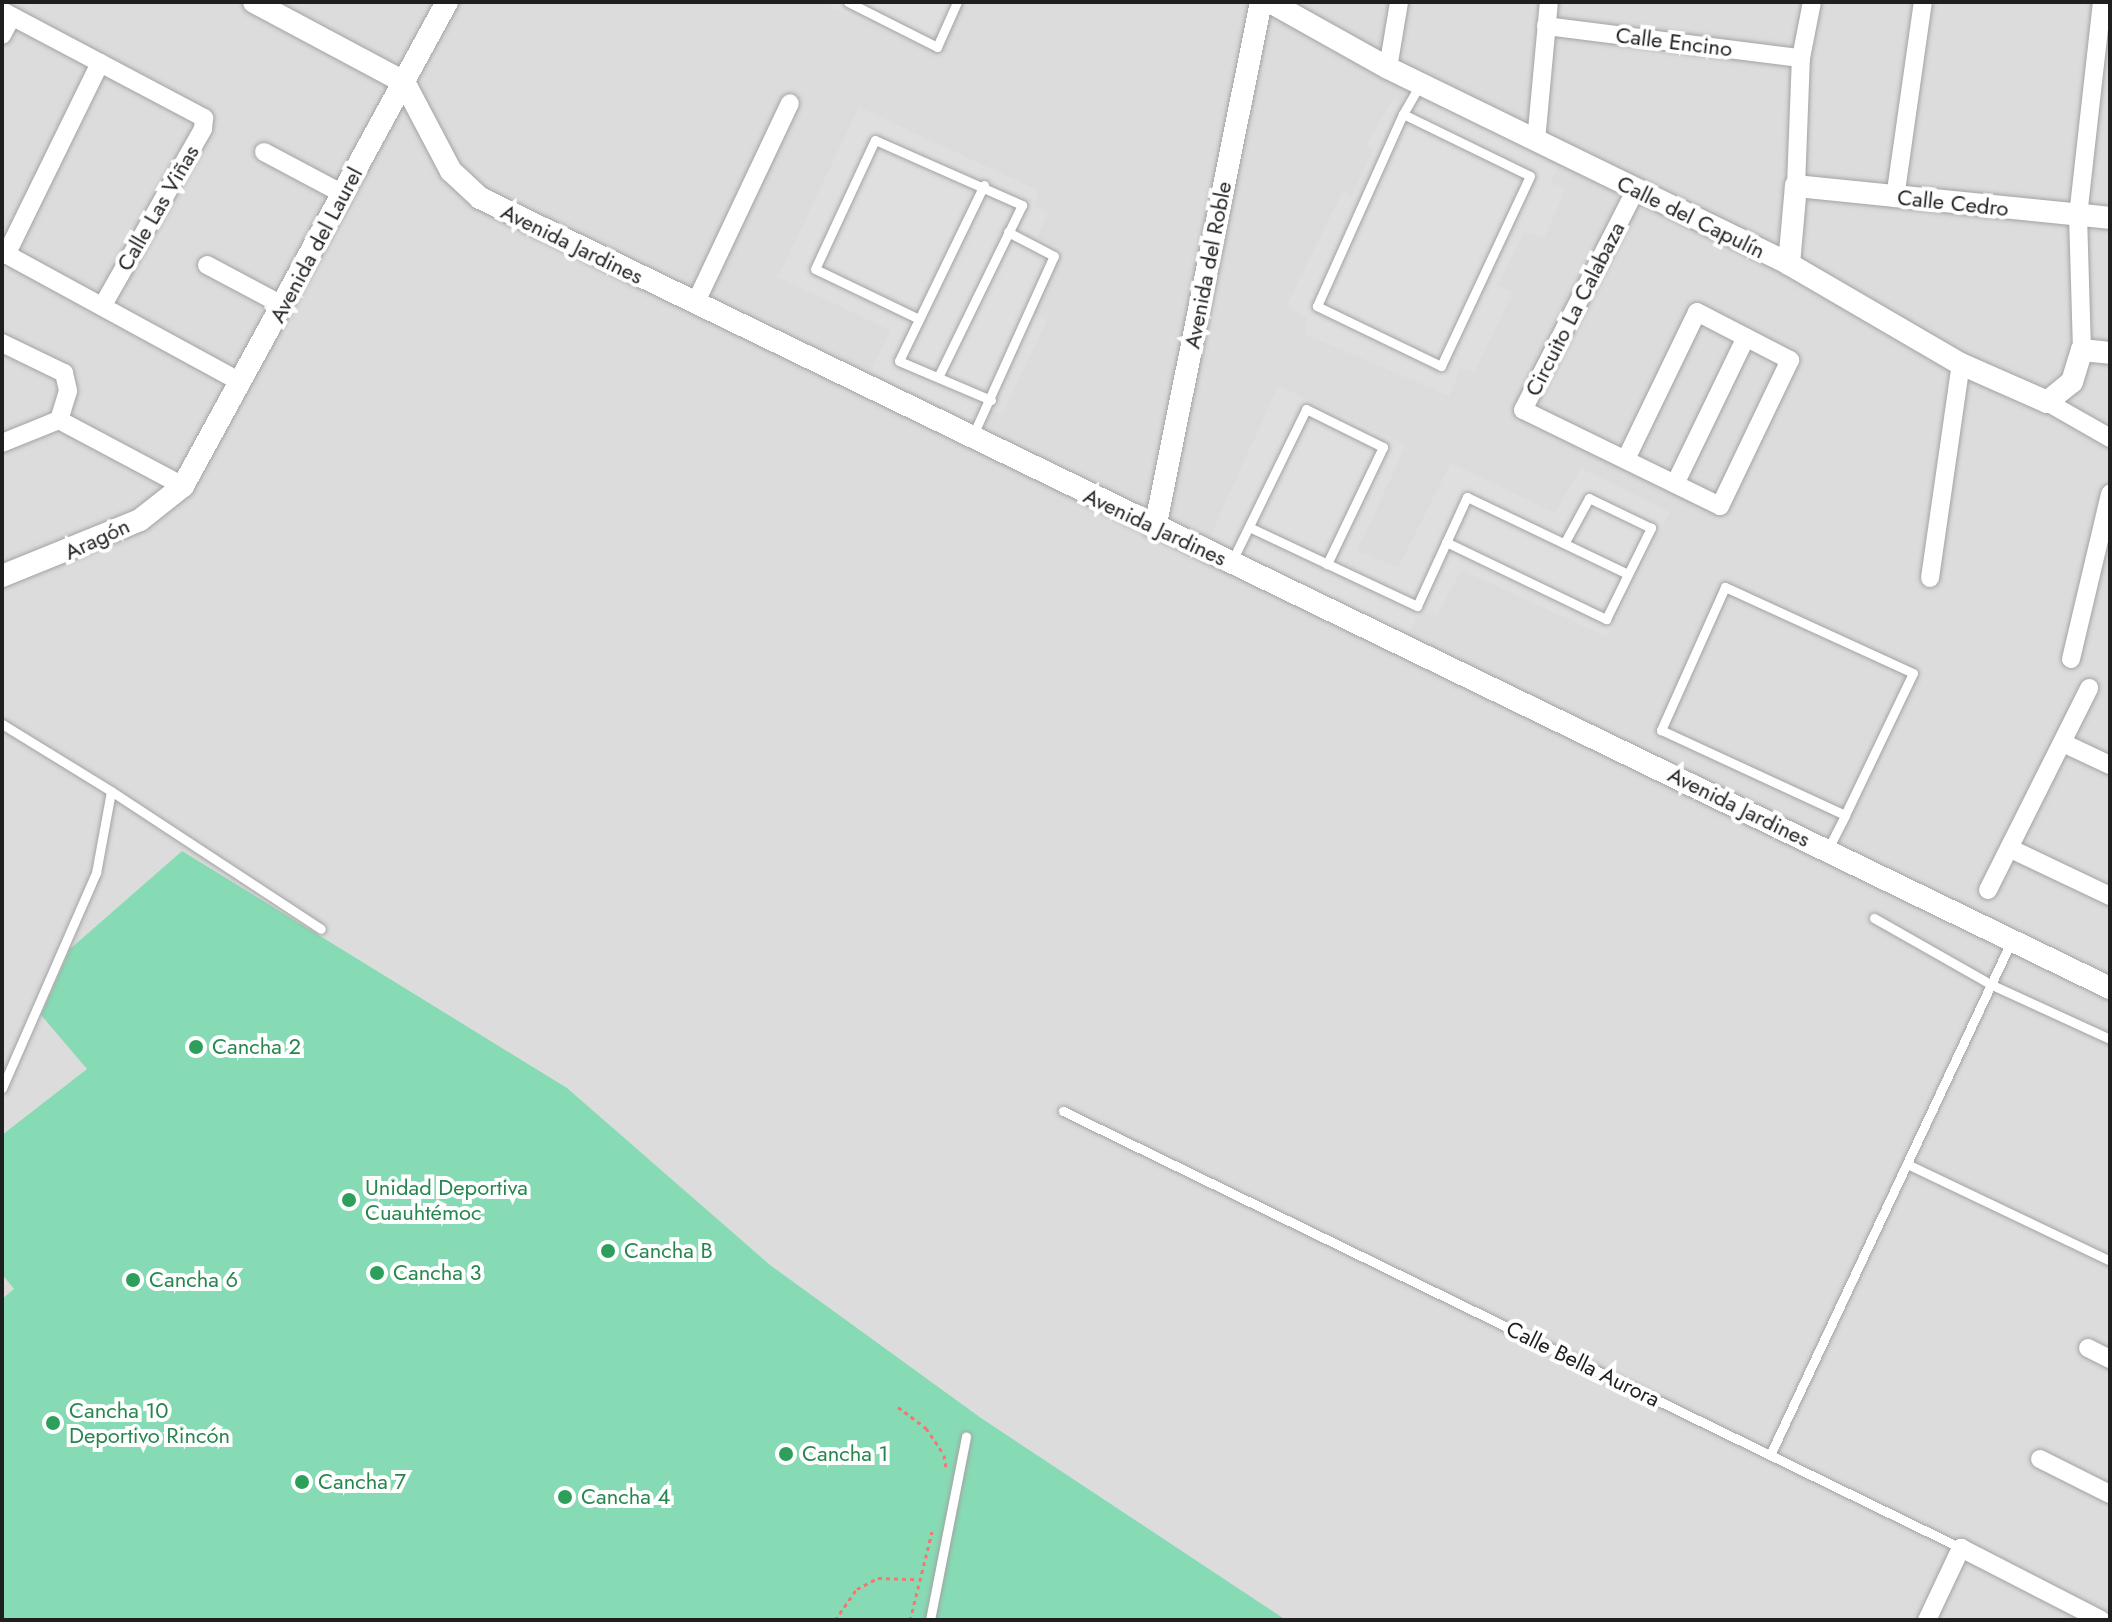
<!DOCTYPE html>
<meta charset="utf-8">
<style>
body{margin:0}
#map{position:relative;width:2112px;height:1622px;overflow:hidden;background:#efebe6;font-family:Jost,sans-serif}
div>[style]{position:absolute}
.residential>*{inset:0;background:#dddcdc}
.pitch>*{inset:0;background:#87dbb4}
.parking>*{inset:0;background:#dfdfdf}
.path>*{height:3px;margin-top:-1.5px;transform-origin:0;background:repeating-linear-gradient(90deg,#f47572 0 4px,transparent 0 8px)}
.roads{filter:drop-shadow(0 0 2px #a3a3a3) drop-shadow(0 0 2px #a3a3a3)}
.service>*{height:9px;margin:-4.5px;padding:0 4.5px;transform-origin:4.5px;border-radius:4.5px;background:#fff}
.minor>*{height:18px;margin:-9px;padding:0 9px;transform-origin:9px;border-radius:9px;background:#fff}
.tertiary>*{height:22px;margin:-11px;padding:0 11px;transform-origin:11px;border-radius:11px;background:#fff}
.dots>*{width:22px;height:22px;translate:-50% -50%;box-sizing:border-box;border:4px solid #fff;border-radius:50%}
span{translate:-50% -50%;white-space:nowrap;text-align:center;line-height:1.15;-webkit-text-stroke:8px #fff;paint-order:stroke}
.street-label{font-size:22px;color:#1f1f1f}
.leisure-label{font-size:22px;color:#27864d}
.left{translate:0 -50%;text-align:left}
.frame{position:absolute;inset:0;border:4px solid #1f1f1f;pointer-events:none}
</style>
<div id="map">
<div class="residential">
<div style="clip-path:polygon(2px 2px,2110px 2px,2110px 1620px,2px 1620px)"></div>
</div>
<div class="pitch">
<div style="clip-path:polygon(182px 851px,567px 1088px,770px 1265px,981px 1418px,1286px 1620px,2px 1620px,2px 1299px,14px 1289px,2px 1274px,2px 1135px,87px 1069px,41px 1015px,70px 949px)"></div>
</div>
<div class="parking">
<div style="clip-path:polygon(834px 2px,953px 2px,931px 50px,831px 8px)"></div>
<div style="clip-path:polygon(1408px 87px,1558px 167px,1551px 183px,1566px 188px,1544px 238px,1525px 231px,1498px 285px,1513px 292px,1474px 372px,1461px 368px,1449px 396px,1305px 334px,1307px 317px,1286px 306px,1343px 191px,1352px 195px,1373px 150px,1366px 145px,1393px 99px,1401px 102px)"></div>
<div style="clip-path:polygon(859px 107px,1039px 191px,1033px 206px,1048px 213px,1037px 237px,1062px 249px,1033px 312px,1047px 320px,1002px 415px,988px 409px,981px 424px,871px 372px,890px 330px,778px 277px)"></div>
<div style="clip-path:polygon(1278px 386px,1406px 445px,1357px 551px,1398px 568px,1451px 463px,1555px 513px,1581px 468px,1670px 512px,1607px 637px,1461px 570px,1437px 616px,1419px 612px,1408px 635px,1210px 537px)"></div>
</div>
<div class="path">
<div style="left:898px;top:1407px;width:35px;rotate:37deg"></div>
<div style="left:926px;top:1428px;width:32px;rotate:56deg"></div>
<div style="left:944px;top:1455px;width:12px;rotate:81deg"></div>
<div style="left:835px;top:1620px;width:38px;rotate:-55deg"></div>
<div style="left:857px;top:1589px;width:24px;rotate:-28deg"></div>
<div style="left:878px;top:1578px;width:38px;rotate:2deg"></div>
<div style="left:910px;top:1620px;width:91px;rotate:-76deg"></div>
</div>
<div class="roads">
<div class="service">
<div style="left:848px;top:2px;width:100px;rotate:26.8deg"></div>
<div style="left:937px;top:47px;width:49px;rotate:-66deg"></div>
<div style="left:1403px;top:114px;width:141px;rotate:26deg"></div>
<div style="left:1530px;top:176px;width:210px;rotate:115.1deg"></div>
<div style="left:1441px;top:366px;width:138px;rotate:-154.2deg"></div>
<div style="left:1317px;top:306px;width:210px;rotate:-65.9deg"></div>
<div style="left:1403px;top:114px;width:34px;rotate:-60deg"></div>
<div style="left:984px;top:185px;width:195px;rotate:115.8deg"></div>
<div style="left:899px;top:361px;width:100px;rotate:23deg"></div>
<div style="left:919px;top:319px;width:115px;rotate:-154.3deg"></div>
<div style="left:815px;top:269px;width:142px;rotate:-65.1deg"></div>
<div style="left:875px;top:140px;width:161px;rotate:23.9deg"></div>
<div style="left:1022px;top:205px;width:191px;rotate:116deg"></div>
<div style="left:973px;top:435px;width:196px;rotate:-65.7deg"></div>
<div style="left:1054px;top:256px;width:52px;rotate:-152.4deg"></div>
<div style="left:1249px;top:527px;width:186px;rotate:25.2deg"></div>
<div style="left:1417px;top:606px;width:120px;rotate:-65.4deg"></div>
<div style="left:1467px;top:497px;width:178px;rotate:25.6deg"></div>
<div style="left:1446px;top:542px;width:178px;rotate:25.7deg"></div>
<div style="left:1606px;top:619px;width:102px;rotate:-63.7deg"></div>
<div style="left:1651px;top:528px;width:69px;rotate:-154.2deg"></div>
<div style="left:1589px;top:498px;width:50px;rotate:118.6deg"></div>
<div style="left:1232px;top:561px;width:169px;rotate:-64deg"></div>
<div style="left:1306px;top:409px;width:86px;rotate:26.3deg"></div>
<div style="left:1383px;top:447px;width:130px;rotate:115.6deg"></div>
<div style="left:2px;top:724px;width:128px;rotate:31.6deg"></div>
<div style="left:1828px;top:849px;width:38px;rotate:-63deg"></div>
<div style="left:1845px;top:815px;width:157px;rotate:-64.4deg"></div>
<div style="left:1913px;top:673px;width:207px;rotate:-155.4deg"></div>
<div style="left:1725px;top:587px;width:157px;rotate:114.1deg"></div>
<div style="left:1661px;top:730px;width:203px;rotate:24.8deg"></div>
<div style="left:1874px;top:918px;width:133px;rotate:29.6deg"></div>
<div style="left:1990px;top:984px;width:132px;rotate:24.6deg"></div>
<div style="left:2px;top:1088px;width:235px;rotate:-66.4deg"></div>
<div style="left:96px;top:873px;width:83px;rotate:-79.6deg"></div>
<div style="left:111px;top:791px;width:251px;rotate:33.3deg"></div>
<div style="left:1063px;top:1111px;width:999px;rotate:25.95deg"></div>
<div style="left:1907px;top:1164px;width:225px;rotate:25.5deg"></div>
<div style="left:1770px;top:1455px;width:567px;rotate:-64.84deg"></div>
<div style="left:930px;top:1620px;width:187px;rotate:-78.9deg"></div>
</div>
<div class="minor">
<div style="left:2px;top:11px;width:229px;rotate:27.9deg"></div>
<div style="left:204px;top:118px;width:11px;rotate:95deg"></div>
<div style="left:203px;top:129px;width:202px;rotate:119.6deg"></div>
<div style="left:1546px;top:26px;width:257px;rotate:7.2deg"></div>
<div style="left:2px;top:35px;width:21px;rotate:-62deg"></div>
<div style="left:1388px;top:68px;width:67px;rotate:-80.5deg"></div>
<div style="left:1536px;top:141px;width:140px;rotate:-84.7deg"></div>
<div style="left:264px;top:152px;width:89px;rotate:28deg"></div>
<div style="left:1796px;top:186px;width:128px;rotate:-87.8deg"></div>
<div style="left:1801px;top:58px;width:57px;rotate:-78.9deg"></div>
<div style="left:1895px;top:198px;width:198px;rotate:-81.9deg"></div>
<div style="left:2px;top:252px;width:271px;rotate:28.6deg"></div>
<div style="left:6px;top:255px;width:214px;rotate:-63.9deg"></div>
<div style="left:207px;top:265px;width:87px;rotate:28deg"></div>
<div style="left:695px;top:304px;width:222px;rotate:-64.7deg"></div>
<div style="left:2px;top:343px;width:69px;rotate:25.8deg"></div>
<div style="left:64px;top:373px;width:18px;rotate:77deg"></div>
<div style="left:68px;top:391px;width:30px;rotate:107deg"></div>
<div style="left:2082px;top:350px;width:134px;rotate:-91.7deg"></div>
<div style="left:2078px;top:216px;width:215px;rotate:-83.6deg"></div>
<div style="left:2047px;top:402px;width:73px;rotate:29.7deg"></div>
<div style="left:59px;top:420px;width:140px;rotate:28deg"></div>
<div style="left:2px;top:443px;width:61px;rotate:-22deg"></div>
<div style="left:1626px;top:459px;width:163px;rotate:-64.2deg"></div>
<div style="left:1697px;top:312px;width:105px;rotate:27.3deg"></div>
<div style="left:1790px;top:360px;width:162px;rotate:115.6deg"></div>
<div style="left:1720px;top:506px;width:219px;rotate:-154deg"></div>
<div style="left:1523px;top:410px;width:246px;rotate:-62.9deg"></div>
<div style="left:1675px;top:484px;width:163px;rotate:-64.2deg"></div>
<div style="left:1930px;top:578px;width:216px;rotate:-81.8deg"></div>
<div style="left:2071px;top:659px;width:170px;rotate:-76.7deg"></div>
<div style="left:2063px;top:743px;width:52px;rotate:25.1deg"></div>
<div style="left:2009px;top:848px;width:112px;rotate:25.4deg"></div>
<div style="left:1988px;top:890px;width:226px;rotate:-63.4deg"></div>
<div style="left:2088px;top:1348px;width:25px;rotate:27deg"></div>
<div style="left:2040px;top:1459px;width:78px;rotate:26.6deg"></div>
<div style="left:1927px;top:1620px;width:80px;rotate:-64.7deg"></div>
<div style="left:1961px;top:1548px;width:157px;rotate:27.2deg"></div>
</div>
<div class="tertiary">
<div style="left:254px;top:2px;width:170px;rotate:28.1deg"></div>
<div style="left:404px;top:82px;width:101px;rotate:62.2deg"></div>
<div style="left:451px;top:171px;width:40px;rotate:43deg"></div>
<div style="left:480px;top:198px;width:1811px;rotate:25.86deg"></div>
<div style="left:1270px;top:2px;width:135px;rotate:29.2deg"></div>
<div style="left:1388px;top:68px;width:446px;rotate:26deg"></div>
<div style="left:1789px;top:264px;width:199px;rotate:30.2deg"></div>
<div style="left:1961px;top:364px;width:94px;rotate:23.8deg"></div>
<div style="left:2047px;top:402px;width:32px;rotate:-39deg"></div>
<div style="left:2072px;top:382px;width:34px;rotate:-73deg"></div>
<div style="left:2082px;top:350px;width:28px;rotate:6deg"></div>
<div style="left:1789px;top:264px;width:78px;rotate:-84.9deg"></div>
<div style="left:1796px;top:186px;width:316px;rotate:5.8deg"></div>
<div style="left:1155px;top:528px;width:537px;rotate:-78.61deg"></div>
<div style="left:2px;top:576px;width:149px;rotate:-22.1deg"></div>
<div style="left:140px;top:520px;width:55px;rotate:-38.3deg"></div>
<div style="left:183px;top:486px;width:551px;rotate:-61.39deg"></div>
</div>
</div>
<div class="dots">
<div style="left:196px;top:1047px;background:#2e9e5b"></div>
<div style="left:349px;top:1200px;background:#2e9e5b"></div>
<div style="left:608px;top:1251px;background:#2e9e5b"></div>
<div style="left:377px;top:1273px;background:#2e9e5b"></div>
<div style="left:133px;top:1280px;background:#2e9e5b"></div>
<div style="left:53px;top:1423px;background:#2e9e5b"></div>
<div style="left:786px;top:1454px;background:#2e9e5b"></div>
<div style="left:302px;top:1482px;background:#2e9e5b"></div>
<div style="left:565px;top:1497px;background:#2e9e5b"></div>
</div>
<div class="street-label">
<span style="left:1674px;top:42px;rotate:7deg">Calle Encino</span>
<span style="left:1953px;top:203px;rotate:6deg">Calle Cedro</span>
<span style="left:158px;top:208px;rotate:-60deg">Calle Las Viñas</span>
<span style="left:1691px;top:217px;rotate:26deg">Calle del Capulín</span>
<span style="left:572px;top:244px;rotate:26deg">Avenida Jardines</span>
<span style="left:316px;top:245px;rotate:-62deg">Avenida del Laurel</span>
<span style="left:1208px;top:265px;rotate:-79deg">Avenida del Roble</span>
<span style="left:1575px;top:309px;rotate:-63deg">Circuito La Calabaza</span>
<span style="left:1155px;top:527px;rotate:25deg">Avenida Jardines</span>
<span style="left:97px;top:539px;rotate:-25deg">Aragón</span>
<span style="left:1739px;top:807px;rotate:26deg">Avenida Jardines</span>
<span style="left:1583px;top:1364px;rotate:26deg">Calle Bella Aurora</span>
</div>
<div class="leisure-label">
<span class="left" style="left:212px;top:1047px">Cancha 2</span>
<span class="left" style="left:365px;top:1200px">Unidad Deportiva<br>Cuauhtémoc</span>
<span class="left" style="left:624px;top:1251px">Cancha B</span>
<span class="left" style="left:393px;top:1273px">Cancha 3</span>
<span class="left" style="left:149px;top:1280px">Cancha 6</span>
<span class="left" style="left:69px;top:1423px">Cancha 10<br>Deportivo Rincón</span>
<span class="left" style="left:802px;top:1454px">Cancha 1</span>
<span class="left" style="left:318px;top:1482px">Cancha 7</span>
<span class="left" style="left:581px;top:1497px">Cancha 4</span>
</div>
<div class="frame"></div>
</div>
